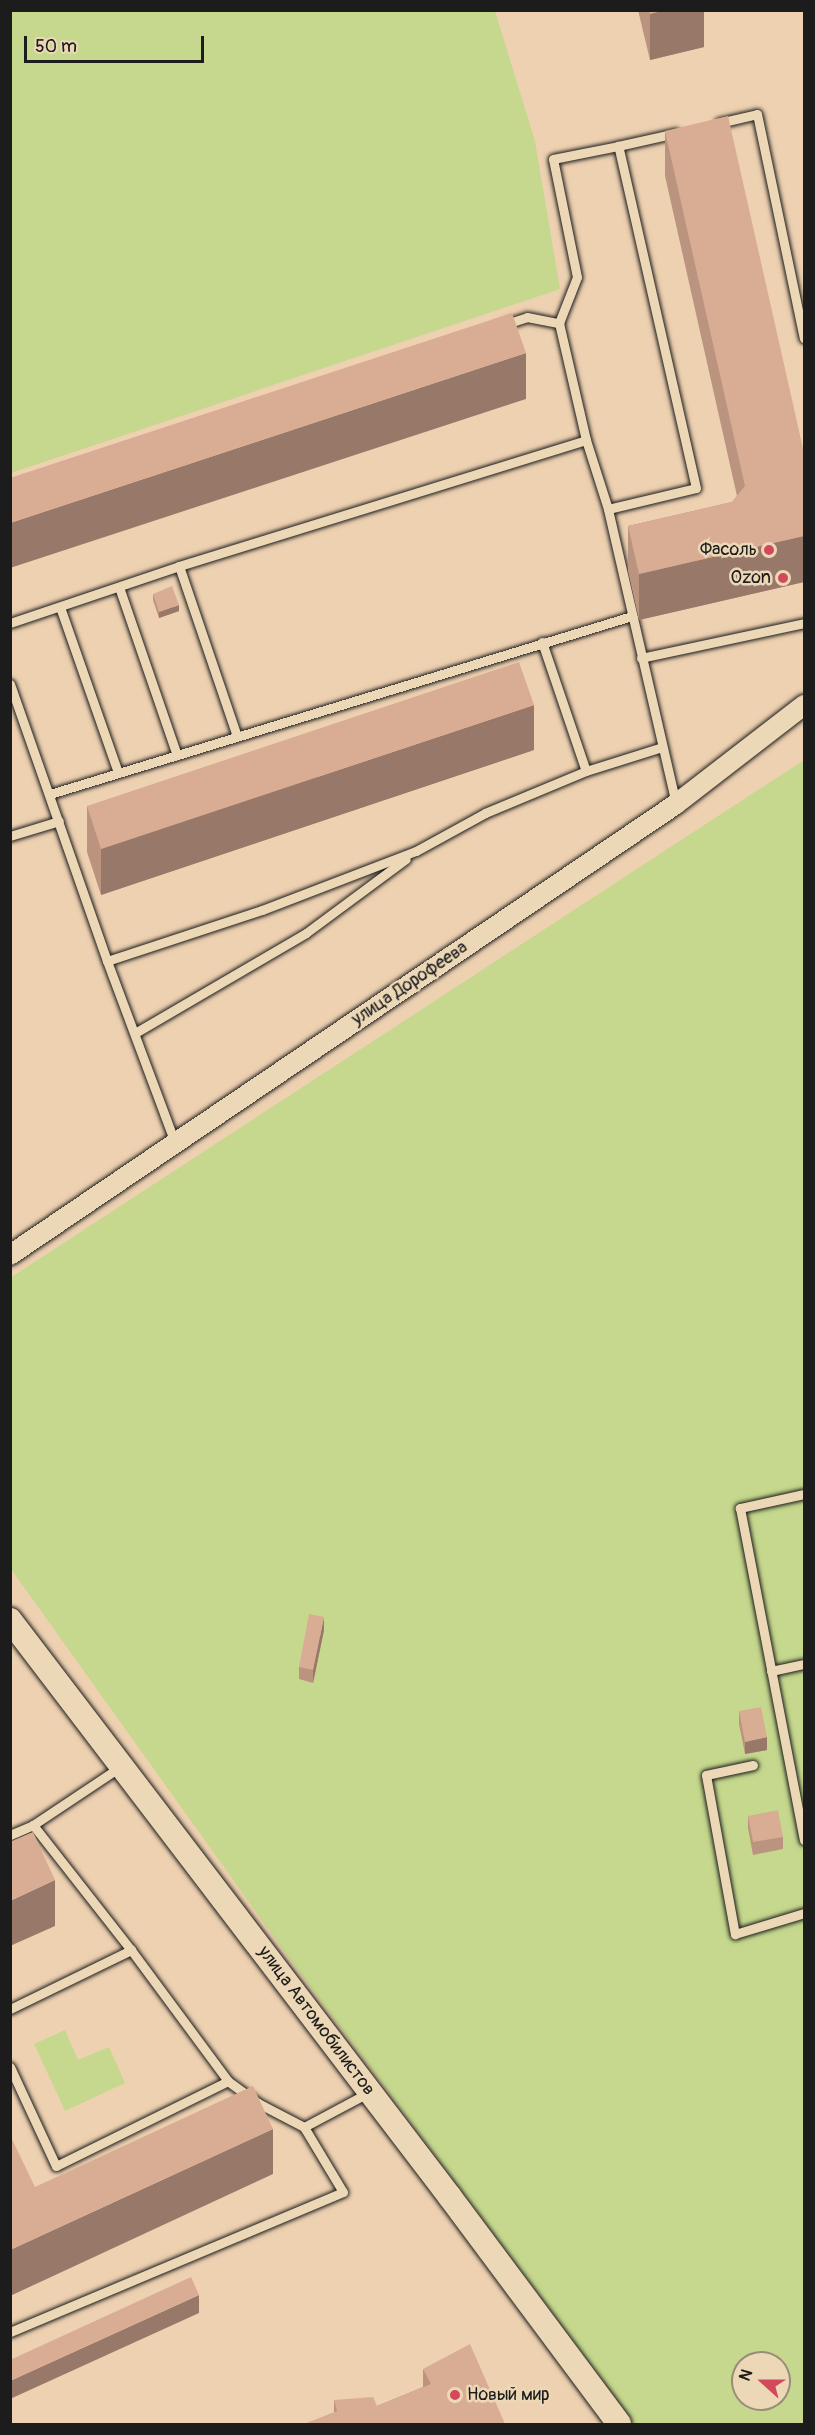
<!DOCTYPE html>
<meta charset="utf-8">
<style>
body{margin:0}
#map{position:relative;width:815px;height:2435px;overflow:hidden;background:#eed1b1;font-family:Pangolin,sans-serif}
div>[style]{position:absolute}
.green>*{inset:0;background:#c6d88d}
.roads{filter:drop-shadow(0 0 2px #1c1c1c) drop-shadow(0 0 2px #1c1c1c)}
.service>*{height:9px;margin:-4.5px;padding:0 4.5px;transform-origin:4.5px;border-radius:4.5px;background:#ecd8b6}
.minor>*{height:20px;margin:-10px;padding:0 10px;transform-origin:10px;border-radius:10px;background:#ecd8b6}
.tertiary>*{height:24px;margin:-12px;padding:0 12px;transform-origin:12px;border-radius:12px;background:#ecd8b6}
.wall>*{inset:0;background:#bb947f}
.shaded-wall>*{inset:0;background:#987868}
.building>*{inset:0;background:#d9ac94}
.dots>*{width:16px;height:16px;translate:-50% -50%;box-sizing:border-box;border:3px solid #ecd8b6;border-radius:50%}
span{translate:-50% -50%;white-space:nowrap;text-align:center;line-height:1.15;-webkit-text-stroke:5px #ecd8b6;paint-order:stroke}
.poi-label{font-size:18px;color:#1c1c1c}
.right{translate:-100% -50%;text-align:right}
.left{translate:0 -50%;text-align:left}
.street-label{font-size:18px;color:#1c1c1c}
.frame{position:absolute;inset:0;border:12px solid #1c1c1c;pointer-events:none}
.north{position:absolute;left:731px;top:2351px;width:60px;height:60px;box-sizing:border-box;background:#ecd8b6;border:2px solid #998d78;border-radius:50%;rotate:291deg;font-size:16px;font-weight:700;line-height:24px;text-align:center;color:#1c1c1c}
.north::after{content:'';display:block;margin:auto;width:21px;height:27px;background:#d1495b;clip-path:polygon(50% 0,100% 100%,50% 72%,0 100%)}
.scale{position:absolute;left:24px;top:36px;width:180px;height:27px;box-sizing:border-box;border:3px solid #1c1c1c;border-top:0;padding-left:8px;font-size:18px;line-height:21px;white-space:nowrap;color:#1c1c1c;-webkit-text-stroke:4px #ecd8b6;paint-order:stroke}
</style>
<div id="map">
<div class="green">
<div style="clip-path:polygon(10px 11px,495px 11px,535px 141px,560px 289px,11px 473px)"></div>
<div style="clip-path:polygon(evenodd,804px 760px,804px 2424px,635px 2424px,291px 1961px,11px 1569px,10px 1278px,804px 760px,743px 2363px,779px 2363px,779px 2399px,743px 2399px,743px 2363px)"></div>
<div style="clip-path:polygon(65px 2030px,78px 2060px,109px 2047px,125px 2083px,65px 2111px,34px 2044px)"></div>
</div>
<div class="roads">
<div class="service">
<div style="left:719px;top:123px;width:39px;rotate:-13deg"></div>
<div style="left:757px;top:114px;width:229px;rotate:78.2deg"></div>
<div style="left:559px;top:323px;width:49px;rotate:-68.6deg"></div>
<div style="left:577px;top:277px;width:120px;rotate:-101.5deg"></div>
<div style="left:553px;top:159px;width:66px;rotate:-11.3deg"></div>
<div style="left:503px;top:325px;width:25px;rotate:-18deg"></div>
<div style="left:527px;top:317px;width:33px;rotate:11deg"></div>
<div style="left:559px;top:323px;width:120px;rotate:77deg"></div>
<div style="left:586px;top:440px;width:72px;rotate:72.3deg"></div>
<div style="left:179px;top:566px;width:180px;rotate:71.2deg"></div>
<div style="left:119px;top:587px;width:178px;rotate:71deg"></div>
<div style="left:60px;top:607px;width:176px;rotate:70.7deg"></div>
<div style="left:10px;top:623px;width:178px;rotate:-18.6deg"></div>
<div style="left:179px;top:566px;width:426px;rotate:-17.2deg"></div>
<div style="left:542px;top:642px;width:136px;rotate:71.2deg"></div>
<div style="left:641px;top:658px;width:167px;rotate:-12.1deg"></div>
<div style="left:10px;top:684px;width:293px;rotate:70.7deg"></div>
<div style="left:107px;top:961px;width:194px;rotate:69.5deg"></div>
<div style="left:50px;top:794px;width:609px;rotate:-17.01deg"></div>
<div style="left:676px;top:804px;width:303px;rotate:-103deg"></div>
<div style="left:608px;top:509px;width:90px;rotate:-13.4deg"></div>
<div style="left:696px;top:488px;width:351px;rotate:-102.8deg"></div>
<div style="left:618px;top:146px;width:59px;rotate:-12.6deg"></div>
<div style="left:10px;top:836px;width:51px;rotate:-17deg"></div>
<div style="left:107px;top:961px;width:163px;rotate:-18.2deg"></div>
<div style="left:262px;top:910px;width:165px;rotate:-21deg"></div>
<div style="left:416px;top:851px;width:79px;rotate:-28.8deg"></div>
<div style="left:485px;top:813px;width:109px;rotate:-22.6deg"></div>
<div style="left:586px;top:771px;width:80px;rotate:-17.5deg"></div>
<div style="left:135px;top:1033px;width:198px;rotate:-30.3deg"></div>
<div style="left:306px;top:933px;width:124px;rotate:-36.5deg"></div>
<div style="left:804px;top:1494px;width:66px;rotate:167.7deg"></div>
<div style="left:740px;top:1508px;width:338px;rotate:79.1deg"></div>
<div style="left:771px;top:1671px;width:34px;rotate:-12deg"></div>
<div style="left:753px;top:1765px;width:48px;rotate:168deg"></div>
<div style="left:706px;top:1775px;width:162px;rotate:79.7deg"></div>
<div style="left:735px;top:1934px;width:72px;rotate:-16.9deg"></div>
<div style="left:10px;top:1835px;width:25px;rotate:-23deg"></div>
<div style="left:33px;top:1825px;width:105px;rotate:-33.7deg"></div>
<div style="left:10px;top:2009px;width:135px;rotate:-26deg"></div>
<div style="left:10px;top:2067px;width:109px;rotate:65.1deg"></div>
<div style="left:56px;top:2166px;width:192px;rotate:-26.3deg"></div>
<div style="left:304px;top:2127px;width:72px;rotate:-28deg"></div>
<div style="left:10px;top:2332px;width:361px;rotate:-22.8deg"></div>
<div style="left:343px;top:2192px;width:76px;rotate:-121deg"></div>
<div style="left:304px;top:2127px;width:52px;rotate:-152.4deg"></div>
<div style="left:258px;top:2103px;width:37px;rotate:-144deg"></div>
<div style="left:228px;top:2081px;width:163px;rotate:-126.5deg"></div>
<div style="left:131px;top:1950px;width:159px;rotate:-128.1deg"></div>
</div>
<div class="minor">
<div style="left:10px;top:1255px;width:804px;rotate:-34.1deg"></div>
<div style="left:676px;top:804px;width:162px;rotate:-37.7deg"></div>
</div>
<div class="tertiary">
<div style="left:10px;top:1620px;width:726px;rotate:52.67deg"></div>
<div style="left:450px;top:2197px;width:283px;rotate:53.3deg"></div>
</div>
</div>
<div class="wall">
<div style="clip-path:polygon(638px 10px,704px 10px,704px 47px,650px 60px)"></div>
<div style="clip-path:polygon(665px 131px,804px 453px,804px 582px,639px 620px,628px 571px,628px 526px,732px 502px,737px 496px,665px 176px)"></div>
<div style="clip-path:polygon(153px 594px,179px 611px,159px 618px,153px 600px)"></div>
<div style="clip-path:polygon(534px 750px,101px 895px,87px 852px,87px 806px)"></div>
<div style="clip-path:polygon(324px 1630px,313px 1683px,299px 1679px,299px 1667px)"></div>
<div style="clip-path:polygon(739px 1711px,767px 1750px,745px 1754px,739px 1724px)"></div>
<div style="clip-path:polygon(748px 1816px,783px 1837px,783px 1849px,753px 1855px,748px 1828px)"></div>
<div style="clip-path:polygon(423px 2369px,505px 2424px,334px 2413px,334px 2400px,377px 2406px,423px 2387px)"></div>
</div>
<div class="shaded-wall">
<div style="clip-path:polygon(665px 10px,704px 10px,704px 47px,650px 60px,650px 14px)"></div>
<div style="clip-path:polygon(526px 353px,526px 399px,10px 568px,10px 523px)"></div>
<div style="clip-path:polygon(804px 536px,804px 582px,639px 620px,639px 574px)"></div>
<div style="clip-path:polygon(179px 605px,179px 611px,159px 618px,159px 612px)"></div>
<div style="clip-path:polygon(534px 705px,534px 750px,101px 895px,101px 849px)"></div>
<div style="clip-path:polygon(324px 1617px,324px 1630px,313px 1683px,313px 1670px)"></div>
<div style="clip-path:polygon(767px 1737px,767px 1750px,745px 1754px,745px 1742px)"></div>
<div style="clip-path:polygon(55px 1880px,55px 1926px,10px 1946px,10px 1901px)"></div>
<div style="clip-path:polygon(273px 2129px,273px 2174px,10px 2296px,10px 2250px)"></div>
<div style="clip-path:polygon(199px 2295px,199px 2313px,10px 2399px,10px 2381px)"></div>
</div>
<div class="building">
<div style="clip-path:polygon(649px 10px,665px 10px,650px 14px)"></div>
<div style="clip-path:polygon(728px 116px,804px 453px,804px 536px,639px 574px,628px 526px,732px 502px,745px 486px,665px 131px)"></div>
<div style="clip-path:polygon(512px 313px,526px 353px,10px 523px,10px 478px)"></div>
<div style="clip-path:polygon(172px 586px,179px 605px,159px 612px,153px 594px)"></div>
<div style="clip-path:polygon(519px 662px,534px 705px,101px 849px,87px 806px)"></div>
<div style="clip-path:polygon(309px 1614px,324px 1617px,313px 1670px,299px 1667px)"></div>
<div style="clip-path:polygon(761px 1707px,767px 1737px,745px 1742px,739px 1711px)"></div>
<div style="clip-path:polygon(778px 1810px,783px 1837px,753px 1842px,748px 1816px)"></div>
<div style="clip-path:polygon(33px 1832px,55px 1880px,10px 1901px,10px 1842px)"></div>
<div style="clip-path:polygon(253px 2086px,273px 2129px,10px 2250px,10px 2135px,35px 2187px)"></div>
<div style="clip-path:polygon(191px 2277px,199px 2295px,10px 2381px,10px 2360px)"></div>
<div style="clip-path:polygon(470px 2344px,505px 2424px,304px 2424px,337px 2411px,334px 2400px,373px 2397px,377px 2406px,431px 2384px,423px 2369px)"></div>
</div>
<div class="dots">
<div style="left:769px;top:550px;background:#d1495b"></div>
<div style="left:783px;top:578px;background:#d1495b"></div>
<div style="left:455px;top:2395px;background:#d1495b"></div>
</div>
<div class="poi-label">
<span class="right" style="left:757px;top:550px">Фасоль</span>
<span class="right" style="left:771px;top:578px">Ozon</span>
<span class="left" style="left:467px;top:2395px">Новый мир</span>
</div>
<div class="street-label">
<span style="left:410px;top:984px;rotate:-34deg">улица Дорофеева</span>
<span style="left:316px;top:2021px;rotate:53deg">улица Автомобилистов</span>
</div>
<div class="frame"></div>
<div class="north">N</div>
<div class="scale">50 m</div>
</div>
